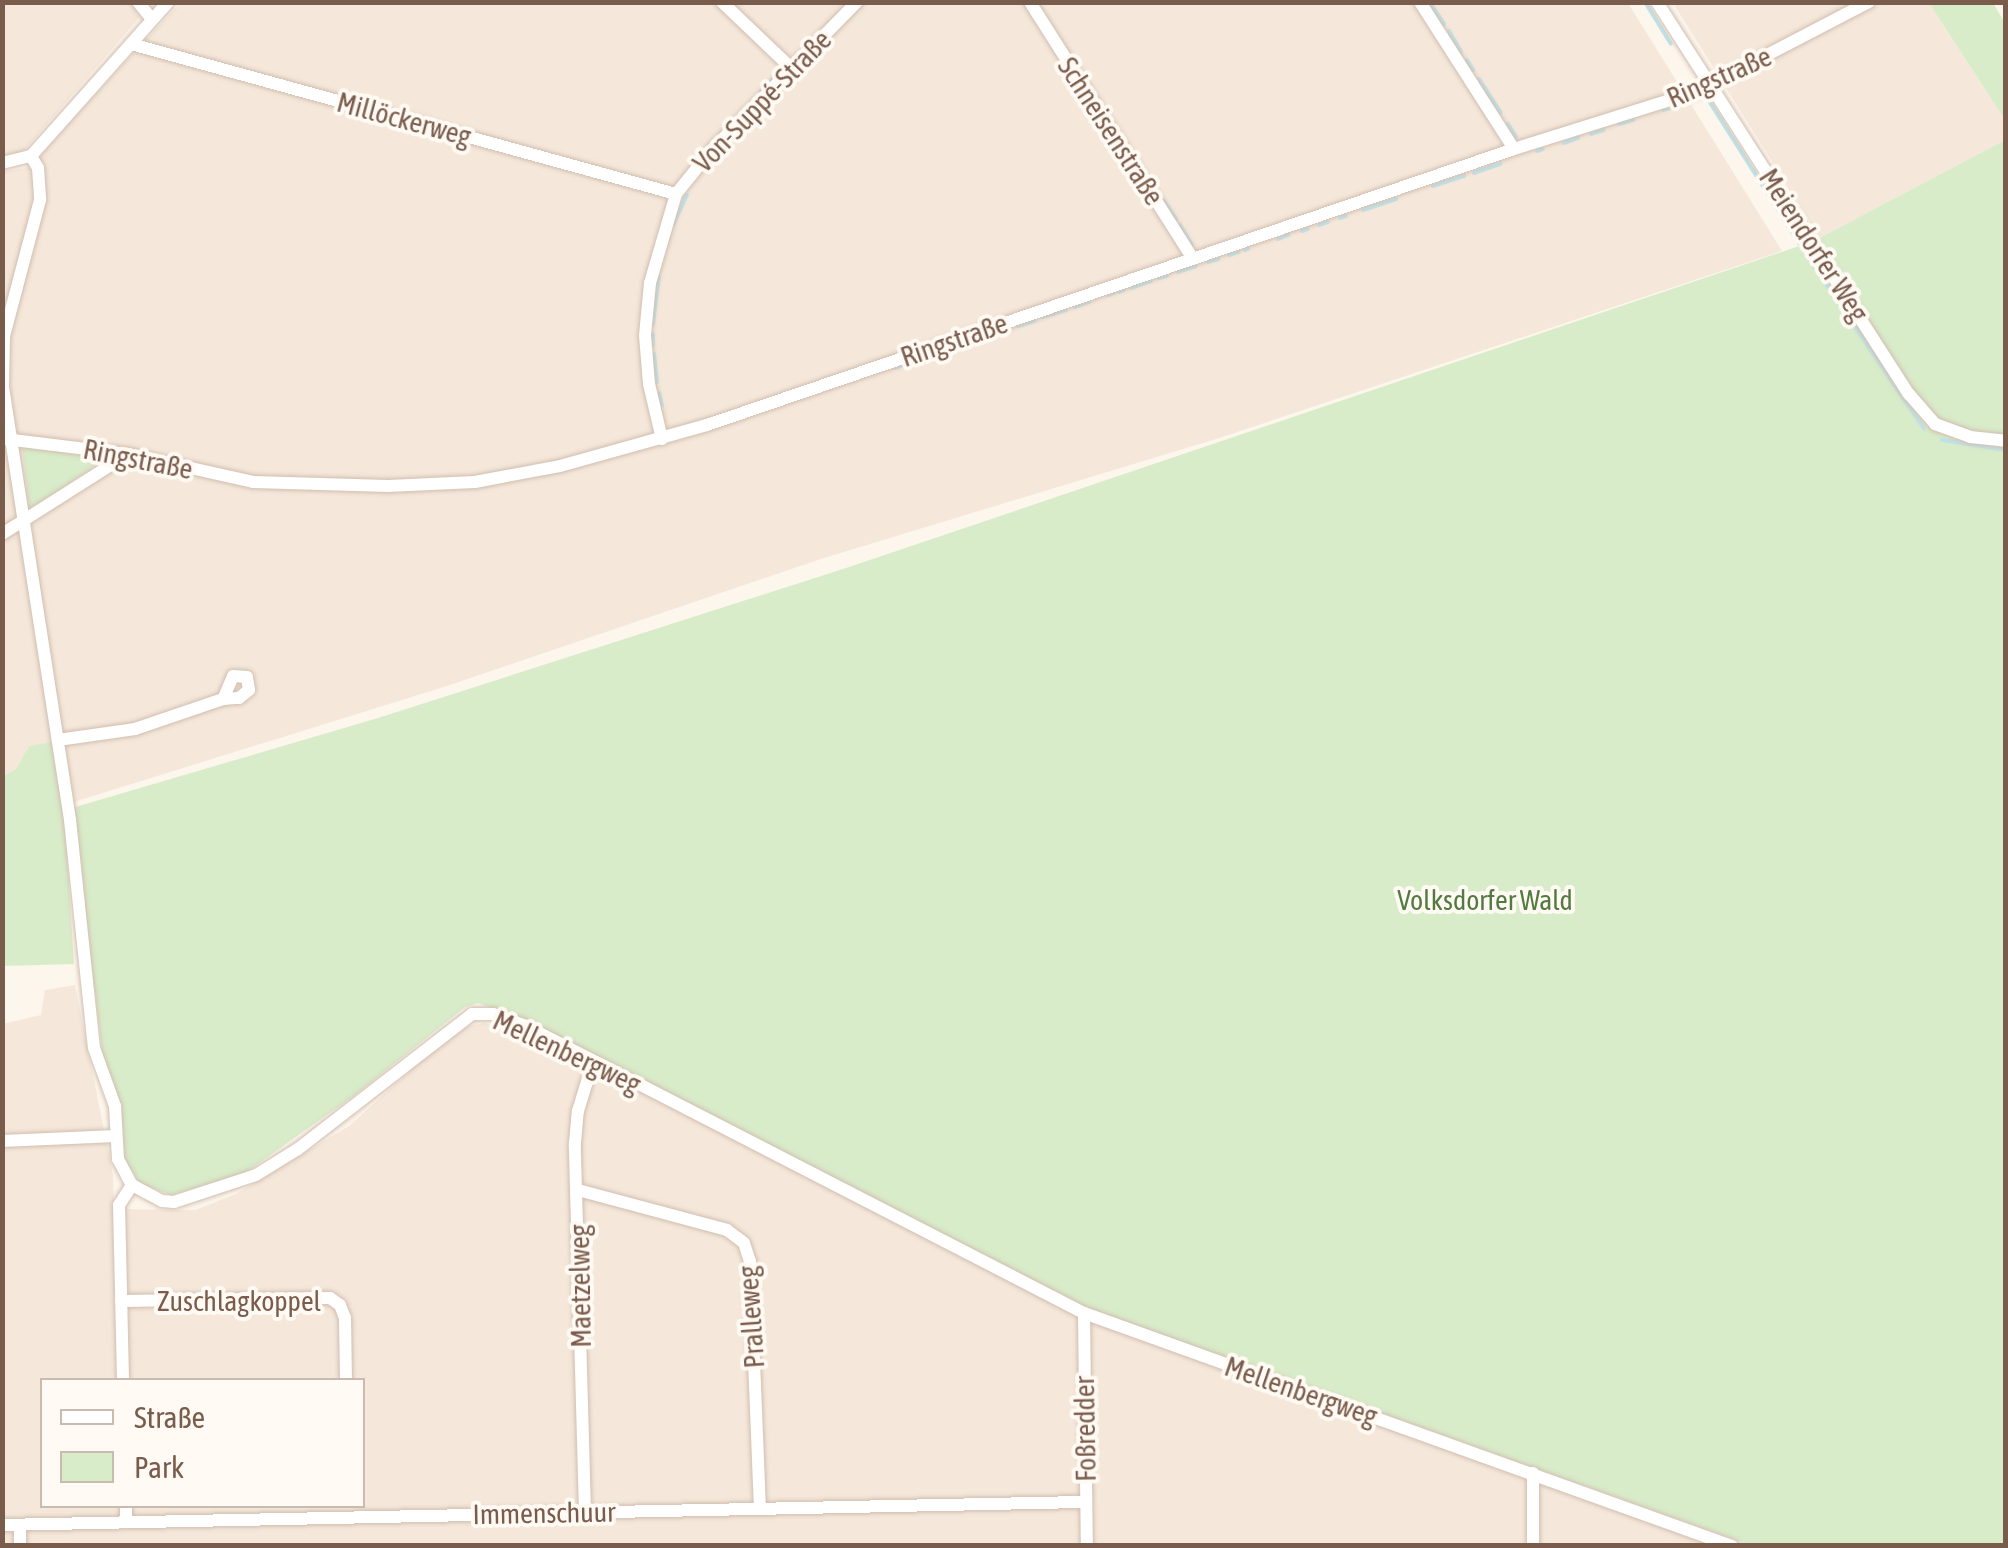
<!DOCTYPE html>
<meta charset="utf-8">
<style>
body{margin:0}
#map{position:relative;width:2008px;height:1548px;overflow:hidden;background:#fdf6ec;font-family:"Asap Condensed",sans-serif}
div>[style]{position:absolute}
.residential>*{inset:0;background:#f5e8da}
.green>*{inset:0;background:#d8ecc9}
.stream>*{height:4px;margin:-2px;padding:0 2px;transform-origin:2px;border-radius:2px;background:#bfe3e8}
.roads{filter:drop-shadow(0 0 2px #d1beb0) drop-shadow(0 0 2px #d1beb0)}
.minor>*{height:12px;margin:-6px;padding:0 6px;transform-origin:6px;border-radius:6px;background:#fff}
span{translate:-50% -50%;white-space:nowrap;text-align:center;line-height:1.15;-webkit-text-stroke:8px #fffaf3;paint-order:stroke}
.street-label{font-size:28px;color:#7a5c4d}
.park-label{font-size:28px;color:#537a41}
.frame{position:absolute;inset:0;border:5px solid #7a5c4d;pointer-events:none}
.legend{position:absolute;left:40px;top:1378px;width:325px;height:130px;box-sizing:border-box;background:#fffaf3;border:2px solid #cabbb1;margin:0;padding:12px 18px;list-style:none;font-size:30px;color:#7a5c4d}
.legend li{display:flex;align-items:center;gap:20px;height:50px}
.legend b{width:50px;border:2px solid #cabbb1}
</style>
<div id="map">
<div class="residential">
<div style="clip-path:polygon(2px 3px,152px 3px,20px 155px,3px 154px)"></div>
<div style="clip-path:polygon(180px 3px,1628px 3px,1782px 251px,1216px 439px,824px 558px,447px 686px,64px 805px,29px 746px,16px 769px,3px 776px,3px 171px,27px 168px)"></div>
<div style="clip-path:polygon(1673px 3px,1929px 3px,2005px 120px,2005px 140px,1820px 238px)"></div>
<div style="clip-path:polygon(evenodd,75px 985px,113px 1175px,114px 1209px,195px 1210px,236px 1194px,349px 1126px,420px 1062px,468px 1026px,485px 1023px,566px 1051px,1080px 1306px,1751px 1545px,3px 1545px,2px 1024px,41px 1015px,45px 990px,75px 985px,42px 1380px,362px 1380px,362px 1506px,42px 1506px,42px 1380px)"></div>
</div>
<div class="green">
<div style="clip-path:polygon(1929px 3px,1993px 3px,2005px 23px,2005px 120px)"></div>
<div style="clip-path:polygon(2005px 140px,2005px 1545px,1751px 1545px,1080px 1306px,526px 1021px,478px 1003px,465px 1007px,355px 1095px,242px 1175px,171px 1195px,141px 1184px,125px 1161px,120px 1108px,104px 1066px,72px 808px,378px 718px,846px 568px,1814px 241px)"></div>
<div style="clip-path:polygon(22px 445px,107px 456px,30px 511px)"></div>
<div style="clip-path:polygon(54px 742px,64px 805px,74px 964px,3px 966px,3px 776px,16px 769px,29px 746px)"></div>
</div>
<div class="stream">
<div style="left:1645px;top:2px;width:49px;rotate:58.2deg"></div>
<div style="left:1431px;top:4px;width:24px;rotate:57deg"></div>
<div style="left:1449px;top:31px;width:24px;rotate:60deg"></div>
<div style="left:1467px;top:60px;width:12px;rotate:59deg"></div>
<div style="left:1479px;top:79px;width:40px;rotate:57.1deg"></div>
<div style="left:761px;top:91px;width:17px;rotate:-45deg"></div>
<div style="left:1707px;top:98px;width:181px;rotate:57.6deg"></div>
<div style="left:1663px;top:110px;width:32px;rotate:-18deg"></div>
<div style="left:1508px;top:124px;width:15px;rotate:58deg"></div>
<div style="left:1619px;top:124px;width:15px;rotate:-16deg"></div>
<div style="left:1591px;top:134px;width:13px;rotate:-18deg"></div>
<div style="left:1564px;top:143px;width:15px;rotate:-20deg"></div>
<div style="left:1537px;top:151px;width:6px;rotate:-18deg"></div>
<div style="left:1134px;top:155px;width:42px;rotate:56.7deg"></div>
<div style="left:1474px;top:173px;width:28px;rotate:-19deg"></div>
<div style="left:1433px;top:186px;width:33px;rotate:-18deg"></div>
<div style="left:1164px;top:201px;width:22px;rotate:56deg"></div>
<div style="left:1363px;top:210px;width:35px;rotate:-18deg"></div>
<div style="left:1340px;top:218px;width:6px;rotate:-18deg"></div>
<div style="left:673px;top:225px;width:33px;rotate:-65deg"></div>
<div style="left:1180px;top:225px;width:23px;rotate:59deg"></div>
<div style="left:1319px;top:225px;width:9px;rotate:-18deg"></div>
<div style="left:1302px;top:231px;width:6px;rotate:-18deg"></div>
<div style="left:1278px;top:239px;width:11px;rotate:-22deg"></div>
<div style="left:1245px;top:250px;width:3px;rotate:-18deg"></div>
<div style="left:1229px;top:255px;width:10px;rotate:-17deg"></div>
<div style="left:1809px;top:259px;width:205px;rotate:55.9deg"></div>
<div style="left:1208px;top:262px;width:11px;rotate:-15deg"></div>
<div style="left:1178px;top:272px;width:19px;rotate:-18deg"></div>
<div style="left:1159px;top:278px;width:8px;rotate:-14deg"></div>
<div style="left:1131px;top:288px;width:21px;rotate:-19deg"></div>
<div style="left:1119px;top:292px;width:5px;rotate:-22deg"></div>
<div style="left:1108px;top:295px;width:6px;rotate:-18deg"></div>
<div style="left:1075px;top:307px;width:15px;rotate:-20deg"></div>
<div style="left:1043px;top:317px;width:24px;rotate:-17deg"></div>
<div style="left:653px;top:324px;width:48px;rotate:-82.9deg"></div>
<div style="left:1018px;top:326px;width:17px;rotate:-17deg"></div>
<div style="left:1001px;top:332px;width:9px;rotate:-21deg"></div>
<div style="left:653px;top:334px;width:11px;rotate:90deg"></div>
<div style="left:982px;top:339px;width:8px;rotate:-23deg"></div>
<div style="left:964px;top:345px;width:11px;rotate:-22deg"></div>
<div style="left:654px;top:354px;width:28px;rotate:84deg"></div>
<div style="left:929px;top:356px;width:21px;rotate:-17deg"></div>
<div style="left:894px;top:368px;width:22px;rotate:-18deg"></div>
<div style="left:659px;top:393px;width:13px;rotate:77deg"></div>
<div style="left:1942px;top:440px;width:65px;rotate:8.9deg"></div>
</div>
<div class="roads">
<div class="minor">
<div style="left:138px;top:2px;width:22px;rotate:51deg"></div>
<div style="left:722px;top:2px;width:97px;rotate:43.7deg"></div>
<div style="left:1030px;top:2px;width:304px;rotate:57.6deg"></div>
<div style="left:1420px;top:2px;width:174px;rotate:57.4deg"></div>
<div style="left:1657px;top:2px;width:466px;rotate:57.3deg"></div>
<div style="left:1909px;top:394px;width:40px;rotate:49deg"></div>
<div style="left:1935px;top:424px;width:37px;rotate:20deg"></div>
<div style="left:1970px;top:437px;width:36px;rotate:6deg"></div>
<div style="left:131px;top:44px;width:565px;rotate:15.39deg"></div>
<div style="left:31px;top:156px;width:14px;rotate:60deg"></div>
<div style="left:38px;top:168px;width:32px;rotate:86deg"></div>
<div style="left:40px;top:200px;width:141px;rotate:104.8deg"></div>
<div style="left:4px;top:336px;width:51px;rotate:91.1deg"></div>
<div style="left:3px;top:387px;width:438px;rotate:81.2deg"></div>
<div style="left:70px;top:820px;width:229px;rotate:84deg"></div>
<div style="left:94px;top:1048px;width:62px;rotate:70.1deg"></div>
<div style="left:115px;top:1106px;width:53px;rotate:86.8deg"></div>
<div style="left:118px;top:1159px;width:30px;rotate:62deg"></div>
<div style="left:132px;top:1185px;width:34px;rotate:28deg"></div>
<div style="left:162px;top:1201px;width:12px;rotate:5deg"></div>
<div style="left:174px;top:1202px;width:86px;rotate:-18.2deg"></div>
<div style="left:256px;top:1175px;width:49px;rotate:-31.8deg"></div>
<div style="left:298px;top:1149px;width:220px;rotate:-37.8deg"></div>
<div style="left:472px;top:1014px;width:21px"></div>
<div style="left:493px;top:1014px;width:35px;rotate:20deg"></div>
<div style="left:526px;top:1026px;width:627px;rotate:27.22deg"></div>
<div style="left:1084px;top:1313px;width:689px;rotate:19.78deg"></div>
<div style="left:2px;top:163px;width:30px;rotate:-14deg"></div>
<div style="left:31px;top:156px;width:206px;rotate:-48.3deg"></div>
<div style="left:5px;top:439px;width:124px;rotate:7deg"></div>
<div style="left:128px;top:454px;width:128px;rotate:12.6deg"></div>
<div style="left:253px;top:482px;width:135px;rotate:1.7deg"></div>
<div style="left:388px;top:486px;width:87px;rotate:-2.6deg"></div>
<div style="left:475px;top:482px;width:86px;rotate:-10.7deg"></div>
<div style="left:560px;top:466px;width:153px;rotate:-15.6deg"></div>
<div style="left:707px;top:425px;width:853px;rotate:-18.88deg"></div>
<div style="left:1514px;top:149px;width:191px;rotate:-17.4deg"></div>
<div style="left:1696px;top:92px;width:195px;rotate:-27.5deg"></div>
<div style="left:662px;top:439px;width:57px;rotate:-103.3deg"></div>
<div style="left:649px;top:384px;width:49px;rotate:-94.7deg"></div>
<div style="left:645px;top:335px;width:52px;rotate:-84.5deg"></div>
<div style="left:650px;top:283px;width:93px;rotate:-73.7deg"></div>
<div style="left:676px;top:194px;width:54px;rotate:-51deg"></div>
<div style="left:710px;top:152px;width:210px;rotate:-45.6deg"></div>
<div style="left:2px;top:534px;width:149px;rotate:-32.4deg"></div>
<div style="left:58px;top:740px;width:78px;rotate:-8.1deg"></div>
<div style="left:135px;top:729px;width:93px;rotate:-18.8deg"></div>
<div style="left:223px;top:699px;width:16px;rotate:-4deg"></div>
<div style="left:239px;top:698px;width:13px;rotate:-39deg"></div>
<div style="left:249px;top:690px;width:13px;rotate:-99deg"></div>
<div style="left:247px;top:677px;width:14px;rotate:-176deg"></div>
<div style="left:233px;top:676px;width:25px;rotate:113deg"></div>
<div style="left:2px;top:1141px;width:114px;rotate:-2.5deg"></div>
<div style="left:578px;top:1190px;width:154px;rotate:15deg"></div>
<div style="left:727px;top:1230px;width:21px;rotate:37deg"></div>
<div style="left:744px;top:1243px;width:19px;rotate:72deg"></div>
<div style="left:750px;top:1261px;width:247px;rotate:87.7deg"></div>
<div style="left:121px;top:1301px;width:209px;rotate:-0.8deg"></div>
<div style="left:330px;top:1298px;width:12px;rotate:35deg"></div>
<div style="left:340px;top:1305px;width:14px;rotate:69deg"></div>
<div style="left:345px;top:1318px;width:62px;rotate:89.1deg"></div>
<div style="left:1084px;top:1313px;width:233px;rotate:89.3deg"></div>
<div style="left:123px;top:1380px;width:175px;rotate:-91.3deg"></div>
<div style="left:119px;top:1205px;width:24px;rotate:-57deg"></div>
<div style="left:126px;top:1506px;width:16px;rotate:90deg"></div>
<div style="left:585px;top:1512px;width:369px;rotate:-91.6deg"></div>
<div style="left:575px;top:1143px;width:32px;rotate:-85deg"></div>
<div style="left:578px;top:1111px;width:51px;rotate:-73deg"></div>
<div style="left:2px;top:1525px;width:1084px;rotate:-1.22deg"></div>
<div style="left:20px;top:1525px;width:21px;rotate:90deg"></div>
<div style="left:1533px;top:1546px;width:73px;rotate:-90deg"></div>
</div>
</div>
<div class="street-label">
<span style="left:1719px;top:77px;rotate:-24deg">Ringstraße</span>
<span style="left:762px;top:101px;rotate:-46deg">Von-Suppé-Straße</span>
<span style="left:404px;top:119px;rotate:15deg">Millöckerweg</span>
<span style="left:1111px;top:131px;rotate:57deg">Schneisenstraße</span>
<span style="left:1814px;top:245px;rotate:57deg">Meiendorfer Weg</span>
<span style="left:954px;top:340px;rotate:-19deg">Ringstraße</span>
<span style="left:138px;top:459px;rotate:11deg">Ringstraße</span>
<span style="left:567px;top:1052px;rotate:25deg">Mellenbergweg</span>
<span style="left:580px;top:1286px;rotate:-91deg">Maetzelweg</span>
<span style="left:239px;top:1301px">Zuschlagkoppel</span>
<span style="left:751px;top:1317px;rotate:-94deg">Pralleweg</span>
<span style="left:1301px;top:1391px;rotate:19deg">Mellenbergweg</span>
<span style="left:1085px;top:1429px;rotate:-91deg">Foßredder</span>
<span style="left:544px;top:1513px;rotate:-1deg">Immenschuur</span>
</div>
<div class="park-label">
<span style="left:1485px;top:900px">Volksdorfer Wald</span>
</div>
<div class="frame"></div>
<ul class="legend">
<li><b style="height:12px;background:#fff"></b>Straße</li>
<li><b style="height:28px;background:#d8ecc9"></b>Park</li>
</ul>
</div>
